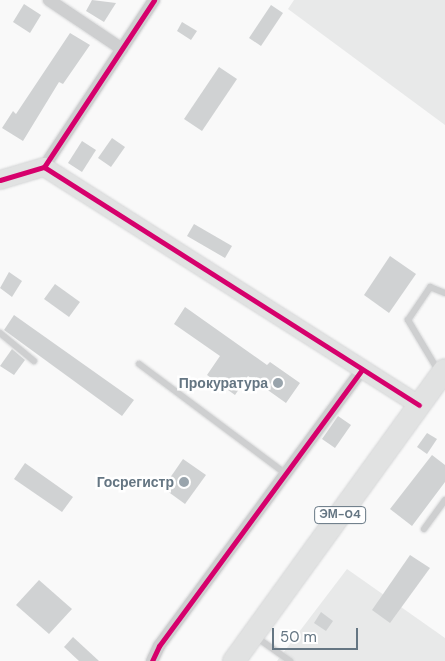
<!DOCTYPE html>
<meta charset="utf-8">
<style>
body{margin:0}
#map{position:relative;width:445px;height:661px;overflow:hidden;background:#f9f9f9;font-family:"DM Sans",sans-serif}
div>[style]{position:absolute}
.built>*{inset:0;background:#e8e9e9}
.building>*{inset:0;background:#d0d2d3}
.roads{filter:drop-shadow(0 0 1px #d5d6d7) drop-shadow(0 0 1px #d5d6d7)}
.lane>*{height:6px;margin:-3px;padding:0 3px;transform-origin:3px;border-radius:3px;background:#cecfd0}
.street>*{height:12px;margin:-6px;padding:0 6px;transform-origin:6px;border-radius:6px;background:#cecfd0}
.secondary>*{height:18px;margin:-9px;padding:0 9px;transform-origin:9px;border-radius:9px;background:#e1e2e2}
.highway>*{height:22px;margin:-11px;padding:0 11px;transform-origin:11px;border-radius:11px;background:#e1e2e2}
.cycleway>*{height:5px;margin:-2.5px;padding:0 2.5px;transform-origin:2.5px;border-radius:2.5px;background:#d6006c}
.dots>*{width:14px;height:14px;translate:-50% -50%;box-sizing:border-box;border:2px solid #fff;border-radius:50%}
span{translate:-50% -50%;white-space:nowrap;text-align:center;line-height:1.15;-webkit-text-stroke:5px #fff;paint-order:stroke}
.shield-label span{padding:1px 4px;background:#fff;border:1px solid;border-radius:4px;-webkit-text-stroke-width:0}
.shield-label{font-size:12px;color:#657683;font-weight:700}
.poi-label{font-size:14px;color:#657683;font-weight:700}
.right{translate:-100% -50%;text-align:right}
.scale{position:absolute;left:272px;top:628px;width:86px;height:22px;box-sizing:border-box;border:2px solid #657683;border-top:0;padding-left:6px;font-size:15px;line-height:18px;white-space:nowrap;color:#657683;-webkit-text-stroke:4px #fff;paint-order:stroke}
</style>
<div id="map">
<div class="built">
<div style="clip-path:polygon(294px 0,445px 0,445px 125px,288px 9px)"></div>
<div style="clip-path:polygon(347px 569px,445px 638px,445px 661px,277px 661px)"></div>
</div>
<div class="building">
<div style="clip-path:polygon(92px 0,116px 3px,104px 22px,86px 11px)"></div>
<div style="clip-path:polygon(24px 4px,41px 15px,30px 33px,13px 22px)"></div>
<div style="clip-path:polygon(271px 5px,283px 13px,261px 46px,249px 38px)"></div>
<div style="clip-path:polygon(182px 22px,197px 31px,191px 40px,177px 31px)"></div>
<div style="clip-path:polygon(70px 33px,90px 45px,63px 84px,59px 82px,23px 141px,2px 128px,13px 111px,16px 114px)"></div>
<div style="clip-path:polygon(219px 67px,237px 79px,202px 131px,184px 119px)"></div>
<div style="clip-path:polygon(112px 138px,125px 147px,111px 167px,98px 158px)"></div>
<div style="clip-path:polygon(82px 141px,96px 150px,82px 172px,68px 163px)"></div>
<div style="clip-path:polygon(194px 224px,232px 246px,225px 258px,187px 236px)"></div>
<div style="clip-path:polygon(390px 256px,416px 274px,389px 313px,364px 295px)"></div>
<div style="clip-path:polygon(9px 272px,22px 281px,12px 297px,0 288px)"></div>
<div style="clip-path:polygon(55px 284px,80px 302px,69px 317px,44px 299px)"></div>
<div style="clip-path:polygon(185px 307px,267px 365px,270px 362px,300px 383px,286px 403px,248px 376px,235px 395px,207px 375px,220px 356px,174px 324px)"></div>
<div style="clip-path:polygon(14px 315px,134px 400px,122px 416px,4px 330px)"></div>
<div style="clip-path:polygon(12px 349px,25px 360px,14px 375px,0 366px)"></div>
<div style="clip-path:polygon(338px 416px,351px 425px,335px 448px,322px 439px)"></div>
<div style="clip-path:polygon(427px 433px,437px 439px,427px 454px,417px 447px)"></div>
<div style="clip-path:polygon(432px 455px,445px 465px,445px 482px,412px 526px,390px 509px)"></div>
<div style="clip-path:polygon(183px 459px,206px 475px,185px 504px,163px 488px)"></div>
<div style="clip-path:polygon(25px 463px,73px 497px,62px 512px,14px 479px)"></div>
<div style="clip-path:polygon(410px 555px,430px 568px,390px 623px,372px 610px)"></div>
<div style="clip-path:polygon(39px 580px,72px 609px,49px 634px,16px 605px)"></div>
<div style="clip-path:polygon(321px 612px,333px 621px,326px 631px,314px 623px)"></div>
<div style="clip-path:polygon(73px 637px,99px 661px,79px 661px,64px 647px)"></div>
</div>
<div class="roads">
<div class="lane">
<div style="left:0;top:333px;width:44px;rotate:39.5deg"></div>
<div style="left:139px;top:364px;width:184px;rotate:36.8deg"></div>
<div style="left:439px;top:372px;width:61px;rotate:-120.8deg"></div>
<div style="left:408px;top:320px;width:40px;rotate:-56deg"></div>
<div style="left:430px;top:287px;width:16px;rotate:22deg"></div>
<div style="left:424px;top:529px;width:36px;rotate:-54deg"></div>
<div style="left:256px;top:637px;width:42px;rotate:35.2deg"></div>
</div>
<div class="street">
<div style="left:49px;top:0;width:88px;rotate:33.9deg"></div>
<div style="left:44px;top:167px;width:200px;rotate:-56.6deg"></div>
<div style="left:152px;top:661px;width:17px;rotate:-65deg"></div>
<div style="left:159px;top:646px;width:343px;rotate:-53.7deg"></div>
</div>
<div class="secondary">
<div style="left:0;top:180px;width:46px;rotate:-16.5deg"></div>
<div style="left:44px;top:167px;width:444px;rotate:32.4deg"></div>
</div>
<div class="highway">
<div style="left:234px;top:661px;width:359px;rotate:-54.1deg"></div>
</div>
</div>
<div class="cycleway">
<div style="left:44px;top:167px;width:200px;rotate:-56.6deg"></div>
<div style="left:0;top:180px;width:46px;rotate:-16.5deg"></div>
<div style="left:44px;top:167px;width:444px;rotate:32.4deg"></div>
<div style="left:152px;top:661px;width:17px;rotate:-65deg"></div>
<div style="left:159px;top:646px;width:343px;rotate:-53.7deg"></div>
</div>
<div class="dots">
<div style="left:278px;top:383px;background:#99a4ac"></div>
<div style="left:184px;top:482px;background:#99a4ac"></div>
</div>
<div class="shield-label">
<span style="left:340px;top:515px">ЭМ-04</span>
</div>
<div class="poi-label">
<span class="right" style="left:268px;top:383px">Прокуратура</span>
<span class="right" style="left:174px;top:482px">Госрегистр</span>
</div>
<div class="scale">50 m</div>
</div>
